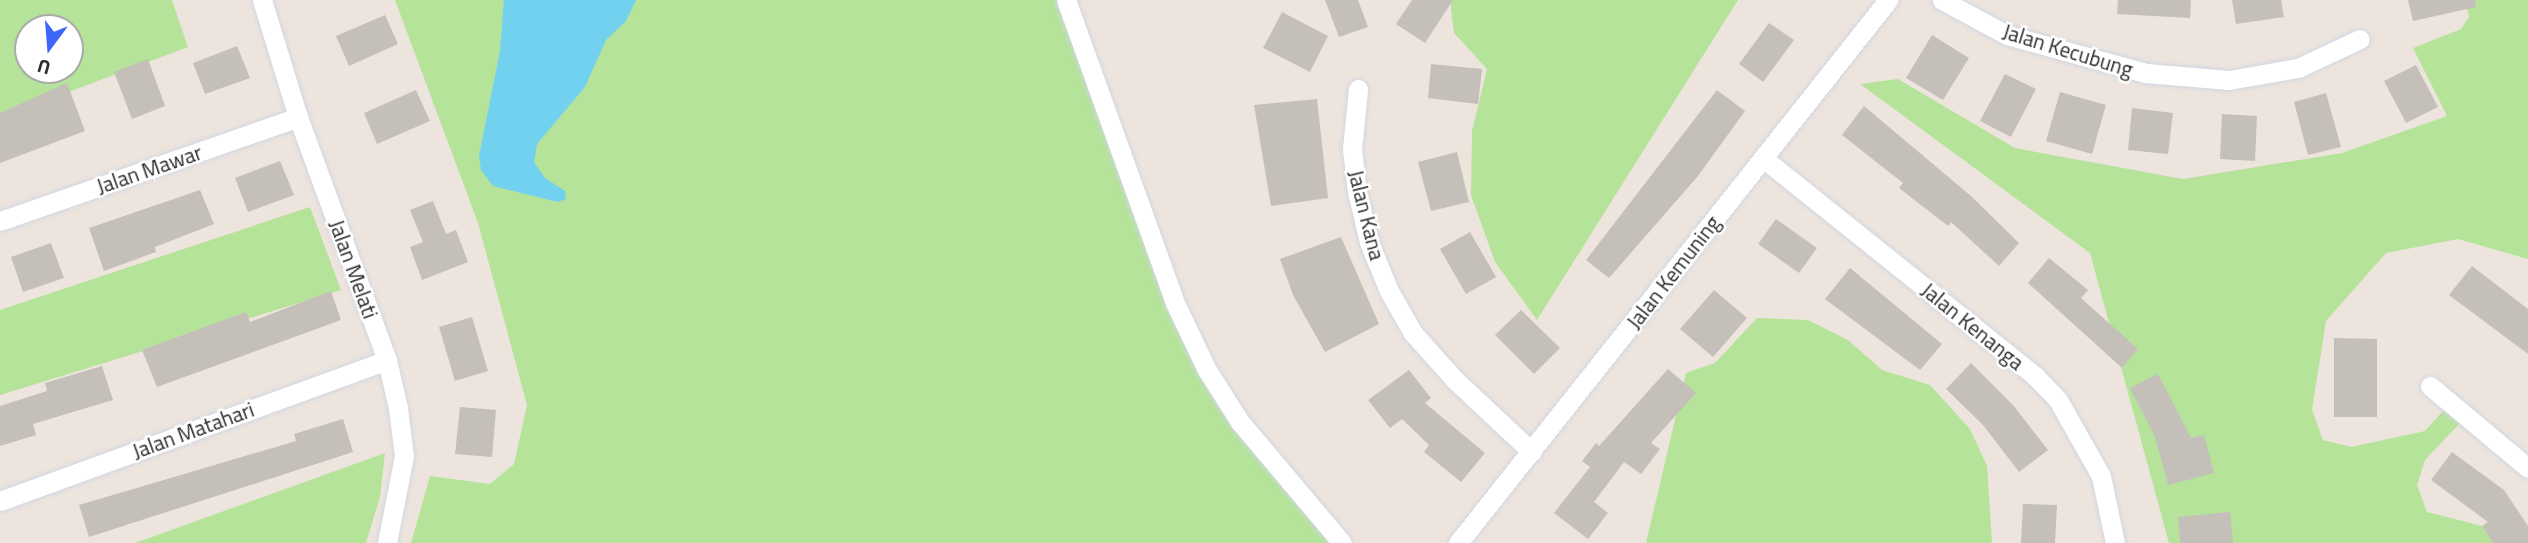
<!DOCTYPE html>
<style>
body{margin:0}
#map{position:relative;width:2528px;height:543px;overflow:hidden;background:#ede5dd;font-family:"Titillium Web",sans-serif}
div>[style]{position:absolute}
.green>*{inset:0;background:#b5e39a}
.water>*{inset:0;background:#71d1ee}
.building>*{inset:0;background:#c5bfb9}
.roads{filter:drop-shadow(0 0 2px #d2d6e3) drop-shadow(0 0 2px #d2d6e3)}
.minor>*{height:19px;margin:-9.5px;padding:0 9.5px;transform-origin:9.5px;border-radius:9.5px;background:#fff}
span{translate:-50% -50%;white-space:nowrap;text-align:center;line-height:1.15;-webkit-text-stroke:5px #fff;paint-order:stroke}
.street-label{font-size:21px;color:#2b2b2b}
.north{position:absolute;left:14px;top:14px;width:70px;height:70px;box-sizing:border-box;background:#fff;border:2px solid #aaa;border-radius:50%;rotate:196deg;font-size:19px;font-weight:700;line-height:28px;text-align:center;color:#2b2b2b}
.north::after{content:'';display:block;margin:auto;width:24px;height:32px;background:#3e67f9;clip-path:polygon(50% 0,100% 100%,50% 72%,0 100%)}
</style>
<div id="map">
<div class="green">
<div style="clip-path:polygon(evenodd,0 0,172px 0,188px 47px,0 118px,0 0,28px 28px,70px 28px,70px 70px,28px 70px,28px 28px)"></div>
<div style="clip-path:polygon(395px 0,1064px 0,1204px 372px,1272px 473px,1333px 543px,411px 543px,430px 476px,490px 484px,514px 464px,527px 405px,478px 223px)"></div>
<div style="clip-path:polygon(1450px 0,1738px 0,1537px 320px,1495px 262px,1471px 195px,1472px 131px,1487px 69px,1454px 33px)"></div>
<div style="clip-path:polygon(2465px 0,2528px 0,2528px 259px,2458px 239px,2386px 253px,2326px 321px,2312px 410px,2323px 440px,2351px 447px,2425px 431px,2443px 411px,2460px 417px,2460px 423px,2425px 460px,2417px 485px,2427px 512px,2482px 526px,2493px 543px,2169px 543px,2090px 253px,1860px 84px,1898px 79px,2015px 148px,2183px 179px,2342px 153px,2447px 116px,2413px 48px,2461px 29px,2469px 17px)"></div>
<div style="clip-path:polygon(310px 207px,341px 290px,0 395px,0 310px)"></div>
<div style="clip-path:polygon(1757px 318px,1808px 320px,1848px 340px,1882px 370px,1930px 385px,1970px 429px,1987px 466px,1992px 543px,1646px 543px,1686px 373px,1715px 363px)"></div>
<div style="clip-path:polygon(385px 453px,380px 497px,366px 543px,135px 543px)"></div>
</div>
<div class="water">
<div style="clip-path:polygon(504px 0,636px 0,626px 21px,606px 40px,585px 87px,537px 144px,534px 162px,545px 178px,565px 191px,566px 199px,558px 202px,493px 186px,481px 170px,479px 156px,500px 51px)"></div>
</div>
<div class="building">
<div style="clip-path:polygon(1325px 0,1358px 0,1368px 27px,1339px 37px)"></div>
<div style="clip-path:polygon(1412px 0,1453px 0,1425px 43px,1396px 24px)"></div>
<div style="clip-path:polygon(2118px 0,2191px 0,2190px 18px,2117px 14px)"></div>
<div style="clip-path:polygon(2232px 0,2281px 0,2284px 17px,2236px 24px)"></div>
<div style="clip-path:polygon(2408px 0,2475px 0,2476px 7px,2413px 21px)"></div>
<div style="clip-path:polygon(1282px 12px,1328px 36px,1310px 72px,1263px 48px)"></div>
<div style="clip-path:polygon(385px 15px,398px 44px,349px 66px,336px 36px)"></div>
<div style="clip-path:polygon(1769px 23px,1794px 40px,1763px 82px,1739px 64px)"></div>
<div style="clip-path:polygon(1932px 35px,1969px 58px,1943px 100px,1906px 78px)"></div>
<div style="clip-path:polygon(237px 46px,250px 78px,205px 94px,193px 63px)"></div>
<div style="clip-path:polygon(148px 59px,165px 106px,132px 119px,114px 72px)"></div>
<div style="clip-path:polygon(1431px 64px,1482px 69px,1478px 104px,1428px 98px)"></div>
<div style="clip-path:polygon(2416px 65px,2438px 107px,2406px 123px,2384px 81px)"></div>
<div style="clip-path:polygon(2005px 74px,2036px 89px,2011px 137px,1980px 121px)"></div>
<div style="clip-path:polygon(67px 83px,85px 131px,0 163px,0 113px)"></div>
<div style="clip-path:polygon(416px 90px,430px 121px,377px 144px,364px 113px)"></div>
<div style="clip-path:polygon(1717px 90px,1745px 111px,1698px 176px,1609px 278px,1586px 260px)"></div>
<div style="clip-path:polygon(2060px 92px,2106px 105px,2092px 154px,2046px 141px)"></div>
<div style="clip-path:polygon(2326px 93px,2341px 147px,2308px 155px,2294px 102px)"></div>
<div style="clip-path:polygon(1317px 99px,1328px 198px,1271px 206px,1254px 105px)"></div>
<div style="clip-path:polygon(1864px 106px,1971px 196px,2019px 243px,1999px 266px,1951px 222px,1948px 226px,1899px 188px,1903px 183px,1842px 135px)"></div>
<div style="clip-path:polygon(2132px 108px,2173px 113px,2168px 154px,2128px 150px)"></div>
<div style="clip-path:polygon(2222px 114px,2257px 116px,2255px 161px,2220px 159px)"></div>
<div style="clip-path:polygon(1457px 152px,1469px 202px,1431px 211px,1418px 162px)"></div>
<div style="clip-path:polygon(280px 161px,294px 195px,248px 212px,235px 178px)"></div>
<div style="clip-path:polygon(200px 190px,214px 224px,155px 247px,156px 252px,104px 271px,89px 228px)"></div>
<div style="clip-path:polygon(433px 201px,446px 234px,456px 230px,468px 262px,422px 280px,410px 247px,423px 242px,410px 210px)"></div>
<div style="clip-path:polygon(1776px 219px,1817px 248px,1799px 273px,1758px 244px)"></div>
<div style="clip-path:polygon(1470px 232px,1496px 277px,1466px 294px,1440px 249px)"></div>
<div style="clip-path:polygon(1341px 237px,1379px 324px,1325px 352px,1293px 295px,1280px 259px)"></div>
<div style="clip-path:polygon(51px 243px,64px 278px,23px 292px,11px 257px)"></div>
<div style="clip-path:polygon(2049px 258px,2088px 290px,2081px 298px,2138px 349px,2122px 368px,2028px 283px)"></div>
<div style="clip-path:polygon(2472px 266px,2528px 309px,2528px 354px,2449px 295px)"></div>
<div style="clip-path:polygon(1850px 268px,1942px 344px,1920px 370px,1825px 299px)"></div>
<div style="clip-path:polygon(1714px 290px,1747px 318px,1713px 357px,1680px 329px)"></div>
<div style="clip-path:polygon(331px 291px,341px 320px,157px 387px,142px 350px,246px 312px,250px 322px)"></div>
<div style="clip-path:polygon(1521px 310px,1560px 348px,1534px 374px,1495px 335px)"></div>
<div style="clip-path:polygon(472px 317px,488px 371px,455px 381px,439px 327px)"></div>
<div style="clip-path:polygon(2334px 338px,2377px 339px,2377px 417px,2334px 417px)"></div>
<div style="clip-path:polygon(1971px 363px,2013px 405px,2048px 450px,2019px 472px,1983px 425px,1946px 389px)"></div>
<div style="clip-path:polygon(102px 366px,113px 400px,33px 424px,36px 435px,0 446px,0 406px,47px 391px,45px 383px)"></div>
<div style="clip-path:polygon(1668px 369px,1696px 393px,1651px 443px,1660px 449px,1641px 474px,1624px 462px,1594px 502px,1608px 513px,1588px 539px,1554px 513px,1590px 467px,1582px 461px,1596px 443px,1599px 446px)"></div>
<div style="clip-path:polygon(1409px 370px,1431px 398px,1425px 403px,1485px 453px,1461px 482px,1424px 452px,1429px 445px,1402px 419px,1390px 428px,1368px 400px)"></div>
<div style="clip-path:polygon(2158px 374px,2191px 438px,2204px 435px,2214px 473px,2168px 485px,2155px 437px,2130px 388px)"></div>
<div style="clip-path:polygon(460px 407px,496px 410px,492px 457px,455px 454px)"></div>
<div style="clip-path:polygon(343px 419px,353px 452px,89px 537px,79px 505px,296px 441px,294px 434px)"></div>
<div style="clip-path:polygon(2452px 452px,2504px 490px,2528px 526px,2528px 543px,2493px 543px,2482px 526px,2488px 522px,2431px 480px)"></div>
<div style="clip-path:polygon(2023px 504px,2057px 505px,2055px 543px,2021px 543px)"></div>
<div style="clip-path:polygon(2230px 512px,2233px 543px,2180px 543px,2178px 517px)"></div>
</div>
<div class="roads">
<div class="minor">
<div style="left:262px;top:0;width:122px;rotate:72.9deg"></div>
<div style="left:298px;top:117px;width:259px;rotate:69.9deg"></div>
<div style="left:387px;top:360px;width:49px;rotate:77.1deg"></div>
<div style="left:398px;top:408px;width:48px;rotate:82.9deg"></div>
<div style="left:404px;top:456px;width:89px;rotate:101.1deg"></div>
<div style="left:1066px;top:0;width:322px;rotate:70.2deg"></div>
<div style="left:1175px;top:303px;width:74px;rotate:64.5deg"></div>
<div style="left:1207px;top:370px;width:62px;rotate:57.6deg"></div>
<div style="left:1240px;top:422px;width:158px;rotate:49.9deg"></div>
<div style="left:1942px;top:0;width:74px;rotate:28.3deg"></div>
<div style="left:2007px;top:35px;width:144px;rotate:15.3deg"></div>
<div style="left:2146px;top:73px;width:83px;rotate:4.8deg"></div>
<div style="left:2229px;top:80px;width:70px;rotate:-9.9deg"></div>
<div style="left:2298px;top:68px;width:68px;rotate:-25.1deg"></div>
<div style="left:1358px;top:89px;width:60px;rotate:95.7deg"></div>
<div style="left:1352px;top:149px;width:43px;rotate:83.4deg"></div>
<div style="left:1357px;top:192px;width:51px;rotate:76.5deg"></div>
<div style="left:1369px;top:242px;width:53px;rotate:67.8deg"></div>
<div style="left:1389px;top:291px;width:48px;rotate:60.3deg"></div>
<div style="left:1413px;top:333px;width:63px;rotate:48.2deg"></div>
<div style="left:1455px;top:380px;width:105px;rotate:43.1deg"></div>
<div style="left:1763px;top:158px;width:349px;rotate:38.7deg"></div>
<div style="left:2035px;top:376px;width:33px;rotate:46deg"></div>
<div style="left:2058px;top:400px;width:87px;rotate:60.5deg"></div>
<div style="left:2101px;top:476px;width:68px;rotate:78.2deg"></div>
<div style="left:0;top:221px;width:316px;rotate:-19.2deg"></div>
<div style="left:2430px;top:386px;width:128px;rotate:39.9deg"></div>
<div style="left:0;top:501px;width:412px;rotate:-20deg"></div>
<div style="left:1458px;top:543px;width:693px;rotate:-51.62deg"></div>
</div>
</div>
<div class="street-label">
<span style="left:2068px;top:50px;rotate:17deg">Jalan Kecubung</span>
<span style="left:149px;top:169px;rotate:-19deg">Jalan Mawar</span>
<span style="left:1367px;top:215px;rotate:76deg">Jalan Kana</span>
<span style="left:354px;top:269px;rotate:70deg">Jalan Melati</span>
<span style="left:1673px;top:272px;rotate:-52deg">Jalan Kemuning</span>
<span style="left:1973px;top:326px;rotate:39deg">Jalan Kenanga</span>
<span style="left:193px;top:430px;rotate:-20deg">Jalan Matahari</span>
</div>
<div class="north">U</div>
</div>
